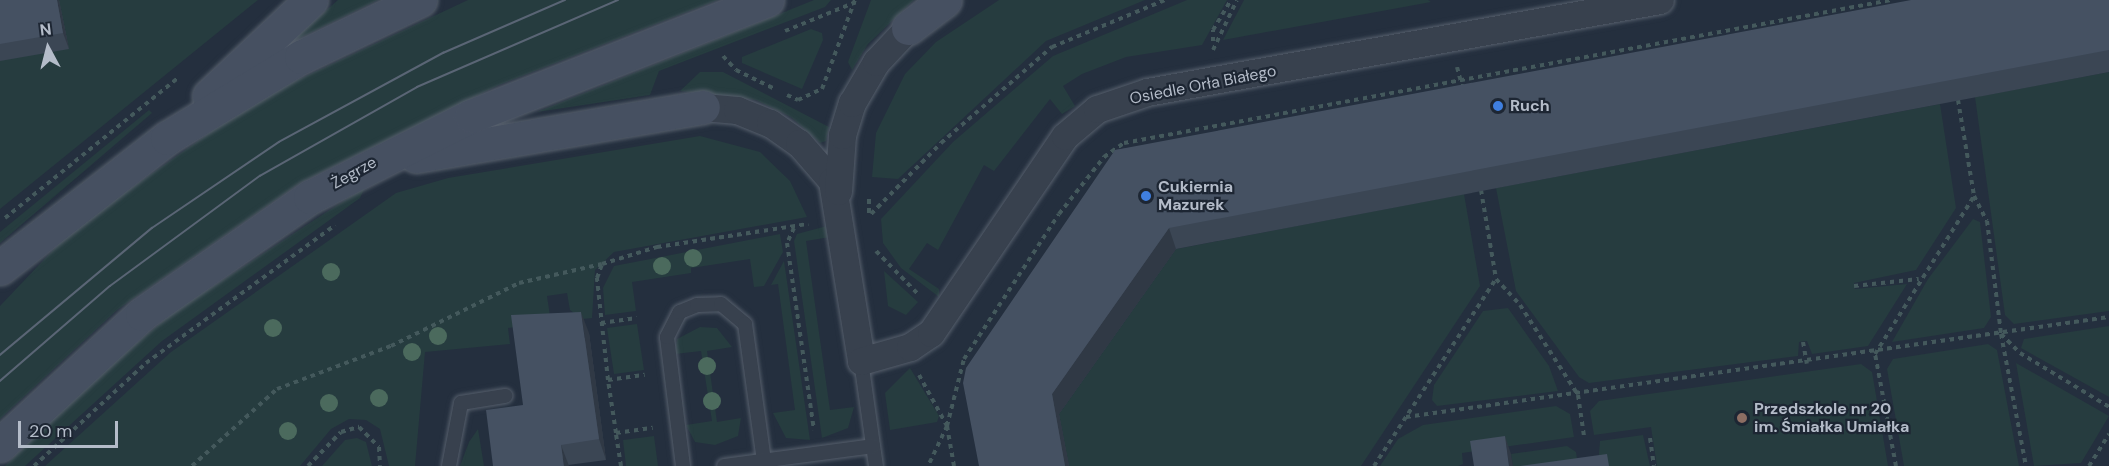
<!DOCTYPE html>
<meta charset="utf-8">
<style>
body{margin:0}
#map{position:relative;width:2109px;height:466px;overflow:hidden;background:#242f3e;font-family:"DM Sans",sans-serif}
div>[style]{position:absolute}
.green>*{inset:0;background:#263c3f}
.path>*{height:4px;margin-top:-2px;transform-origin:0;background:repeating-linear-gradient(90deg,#44595c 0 4.5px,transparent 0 9px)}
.roads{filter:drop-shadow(0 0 2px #565f6c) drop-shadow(0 0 2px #565f6c)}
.lane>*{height:14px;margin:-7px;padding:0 7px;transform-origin:7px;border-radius:7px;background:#38414e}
.street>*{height:27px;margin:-13.5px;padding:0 13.5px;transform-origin:13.5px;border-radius:13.5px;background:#38414e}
.secondary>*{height:33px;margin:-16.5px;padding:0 16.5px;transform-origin:16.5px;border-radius:16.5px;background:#465061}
.tram>*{height:1.5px;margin:-0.75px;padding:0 0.75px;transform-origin:0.75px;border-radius:0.75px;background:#5a6575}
.trees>*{width:18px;height:18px;margin:-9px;border-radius:50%;background:#4b6a5d}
.wall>*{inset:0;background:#3b4654}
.shaded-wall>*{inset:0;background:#303945}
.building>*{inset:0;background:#455162}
.dots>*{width:16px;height:16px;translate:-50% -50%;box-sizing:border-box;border:3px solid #1d2633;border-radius:50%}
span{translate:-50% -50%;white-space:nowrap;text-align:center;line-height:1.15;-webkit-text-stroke:4.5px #1d2633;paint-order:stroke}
.street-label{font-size:16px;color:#b4bcc9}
.poi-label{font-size:16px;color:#b4bcc9;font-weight:700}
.left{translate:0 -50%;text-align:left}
.north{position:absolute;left:18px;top:18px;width:60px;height:60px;-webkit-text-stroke:4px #1d2633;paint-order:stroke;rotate:353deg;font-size:16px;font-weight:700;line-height:24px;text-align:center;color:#b4bcc9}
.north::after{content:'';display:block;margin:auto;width:21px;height:27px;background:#b4bcc9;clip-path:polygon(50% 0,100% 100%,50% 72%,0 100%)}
.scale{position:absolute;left:18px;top:421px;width:100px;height:27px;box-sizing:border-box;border:3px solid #b4bcc9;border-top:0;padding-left:8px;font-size:18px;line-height:21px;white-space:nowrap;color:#b4bcc9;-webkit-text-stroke:4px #1d2633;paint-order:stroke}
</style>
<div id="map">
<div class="green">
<div style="clip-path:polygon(59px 0,258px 0,0 209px,0 61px)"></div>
<div style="clip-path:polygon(338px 0,378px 0,292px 42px,291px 41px)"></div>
<div style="clip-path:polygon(468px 0,718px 0,499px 85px,300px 183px,117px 310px,0 419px,0 306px,73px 229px,232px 117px,291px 83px)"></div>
<div style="clip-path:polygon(814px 0,831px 0,825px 7px,659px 71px,650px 95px,537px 112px)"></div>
<div style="clip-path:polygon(871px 0,914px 0,868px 44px,852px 70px,848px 62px)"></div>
<div style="clip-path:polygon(999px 0,1145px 0,1046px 41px,898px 179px,872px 177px,876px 133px,905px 74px,936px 42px)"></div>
<div style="clip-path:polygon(1187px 0,1227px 0,1202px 45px,1126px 57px,1082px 74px,1063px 86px,1075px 106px,1062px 114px,1050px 99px,994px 171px,984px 165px,938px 250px,927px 243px,909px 269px,939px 289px,939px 297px,901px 268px,883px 243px,881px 219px,953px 142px,1053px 56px)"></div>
<div style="clip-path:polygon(1244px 0,1428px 0,1431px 2px,1223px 40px)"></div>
<div style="clip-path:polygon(811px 29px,822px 33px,823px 40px,802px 89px,742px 63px,742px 57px)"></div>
<div style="clip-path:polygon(700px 72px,723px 72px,829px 127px,826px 141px,820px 143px,791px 117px,756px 100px,680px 91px)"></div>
<div style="clip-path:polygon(2109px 72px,2109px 311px,2014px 324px,2005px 315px,1975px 97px)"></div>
<div style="clip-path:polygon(1940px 104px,1956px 208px,1916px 270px,1854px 283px,1855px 289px,1907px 284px,1868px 346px,1812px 354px,1807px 341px,1799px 342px,1798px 356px,1589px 383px,1579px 377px,1516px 291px,1496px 188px)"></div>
<div style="clip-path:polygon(149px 110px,152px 113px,0 243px,0 232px)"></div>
<div style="clip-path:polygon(700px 136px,760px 152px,790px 181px,807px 217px,614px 252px,595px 270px,592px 318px,582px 319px,570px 310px,567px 293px,547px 296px,551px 323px,508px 328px,510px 344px,425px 352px,415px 466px,389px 466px,380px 429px,366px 420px,349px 419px,331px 429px,300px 466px,45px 466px,171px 352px,396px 193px,448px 178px)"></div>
<div style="clip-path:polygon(365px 187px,360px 198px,162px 341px,25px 466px,5px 466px,85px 386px,175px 311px)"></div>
<div style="clip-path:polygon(1464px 194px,1480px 286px,1361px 466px,1069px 466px,1059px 414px,1176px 249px)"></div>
<div style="clip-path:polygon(1973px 219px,1980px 222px,1991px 317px,1984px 328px,1892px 342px,1928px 279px)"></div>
<div style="clip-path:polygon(827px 226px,830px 237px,806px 241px,830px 410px,854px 407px,848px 428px,822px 438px,794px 241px,797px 234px)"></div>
<div style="clip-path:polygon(780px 234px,783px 252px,764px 286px,754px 287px,750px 259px,691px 268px,691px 273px,632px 282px,636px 311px,605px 315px,603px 288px,614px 266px)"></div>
<div style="clip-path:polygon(784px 261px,810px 440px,786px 438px,773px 413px,795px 410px,778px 284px,771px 285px)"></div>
<div style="clip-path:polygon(884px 271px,918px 302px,906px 315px,888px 306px)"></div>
<div style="clip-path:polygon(1508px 308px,1549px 366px,1558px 391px,1437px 406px,1432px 400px,1434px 385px,1483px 311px)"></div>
<div style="clip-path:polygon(637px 324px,644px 370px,614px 374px,607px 328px)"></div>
<div style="clip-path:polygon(2109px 326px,2109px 397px,2021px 348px,2024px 339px)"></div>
<div style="clip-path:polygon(700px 327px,717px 328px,732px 347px,707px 351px,717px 422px,741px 418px,738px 436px,715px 445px,695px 442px,686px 425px,712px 421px,701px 351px,675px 354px,677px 339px)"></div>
<div style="clip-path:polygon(1988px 344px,1997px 350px,2019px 466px,1904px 466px,1887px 369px,1893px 359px)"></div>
<div style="clip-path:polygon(2016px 363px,2109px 416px,2081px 463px,2034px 466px)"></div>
<div style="clip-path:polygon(1861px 364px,1872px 372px,1888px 466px,1657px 466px,1651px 427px,1594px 435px,1590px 411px,1599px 401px)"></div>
<div style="clip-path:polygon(910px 368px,939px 416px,937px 422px,890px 430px,885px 393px)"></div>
<div style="clip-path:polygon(1556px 406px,1570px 414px,1574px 437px,1462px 453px,1463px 464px,1458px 466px,1380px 466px,1398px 439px,1423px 425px)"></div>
<div style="clip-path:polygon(478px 429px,484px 466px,460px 466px,469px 442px)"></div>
<div style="clip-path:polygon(1643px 435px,1650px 466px,1598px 466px,1600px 441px)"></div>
<div style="clip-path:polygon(654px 436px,658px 466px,626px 466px,623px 440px)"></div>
<div style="clip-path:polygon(357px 438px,366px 442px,372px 466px,322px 466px,345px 440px)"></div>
<div style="clip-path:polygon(1567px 446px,1576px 452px,1578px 466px,1513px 466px,1511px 454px)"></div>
</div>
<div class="path">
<div style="left:785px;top:31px;width:77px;rotate:-22.2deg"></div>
<div style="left:1213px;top:41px;width:11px;rotate:-90deg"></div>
<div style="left:1213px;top:30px;width:35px;rotate:-59deg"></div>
<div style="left:1213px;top:50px;width:55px;rotate:-64.4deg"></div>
<div style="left:723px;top:56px;width:19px;rotate:47deg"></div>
<div style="left:736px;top:70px;width:43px;rotate:26deg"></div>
<div style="left:1457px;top:67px;width:23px;rotate:75deg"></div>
<div style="left:822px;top:89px;width:95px;rotate:-69.7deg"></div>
<div style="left:787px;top:95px;width:12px;rotate:24deg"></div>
<div style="left:798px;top:100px;width:26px;rotate:-25deg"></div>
<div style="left:1958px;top:100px;width:97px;rotate:80.5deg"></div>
<div style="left:1974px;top:196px;width:28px;rotate:63deg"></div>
<div style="left:1987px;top:221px;width:114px;rotate:82.9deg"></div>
<div style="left:2001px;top:334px;width:134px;rotate:79.3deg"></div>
<div style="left:1481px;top:190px;width:90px;rotate:80.4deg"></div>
<div style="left:1496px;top:279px;width:35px;rotate:47deg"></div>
<div style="left:1520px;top:305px;width:107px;rotate:57.2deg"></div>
<div style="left:1578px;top:395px;width:41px;rotate:81.7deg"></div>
<div style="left:869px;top:213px;width:17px;rotate:-90deg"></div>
<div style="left:871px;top:214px;width:100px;rotate:-45.4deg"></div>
<div style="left:941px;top:143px;width:147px;rotate:-40.9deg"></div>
<div style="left:1052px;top:47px;width:122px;rotate:-22.6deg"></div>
<div style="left:5px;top:218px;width:224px;rotate:-39deg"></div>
<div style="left:794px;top:228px;width:17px;rotate:115deg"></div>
<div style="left:787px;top:243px;width:189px;rotate:81.8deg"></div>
<div style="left:876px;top:251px;width:62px;rotate:45.7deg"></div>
<div style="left:1854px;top:286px;width:65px;rotate:-6.1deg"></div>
<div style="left:601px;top:323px;width:36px;rotate:-8deg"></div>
<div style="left:2001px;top:334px;width:27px;rotate:45deg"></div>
<div style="left:2020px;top:353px;width:104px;rotate:31.2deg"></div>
<div style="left:1803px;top:342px;width:22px;rotate:80deg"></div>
<div style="left:919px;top:375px;width:58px;rotate:61.2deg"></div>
<div style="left:947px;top:426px;width:44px;rotate:115.4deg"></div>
<div style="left:608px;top:380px;width:103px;rotate:-96.2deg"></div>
<div style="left:597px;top:278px;width:15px;rotate:-70deg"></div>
<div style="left:602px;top:264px;width:58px;rotate:-17.2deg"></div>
<div style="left:657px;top:247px;width:153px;rotate:-8.7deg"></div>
<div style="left:1406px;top:417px;width:710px;rotate:-8.1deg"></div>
<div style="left:616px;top:433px;width:54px;rotate:-98.6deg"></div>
<div style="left:608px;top:380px;width:37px;rotate:-8deg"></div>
<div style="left:1650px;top:438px;width:28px;rotate:82deg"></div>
<div style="left:34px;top:466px;width:152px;rotate:-42.6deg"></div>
<div style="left:146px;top:363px;width:234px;rotate:-36.1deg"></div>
<div style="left:192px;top:466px;width:115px;rotate:-42.2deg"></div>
<div style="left:277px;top:389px;width:122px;rotate:-20.7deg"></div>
<div style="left:391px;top:346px;width:143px;rotate:-26.2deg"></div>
<div style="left:519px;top:283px;width:85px;rotate:-12.9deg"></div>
<div style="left:308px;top:466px;width:47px;rotate:-45.9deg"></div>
<div style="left:341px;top:432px;width:19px;rotate:-16deg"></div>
<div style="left:359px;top:427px;width:28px;rotate:45deg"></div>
<div style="left:379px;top:447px;width:19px;rotate:87deg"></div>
<div style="left:621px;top:466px;width:33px;rotate:-99deg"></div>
<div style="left:616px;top:433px;width:37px;rotate:-8deg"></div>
<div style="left:954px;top:466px;width:41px;rotate:-99.9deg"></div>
<div style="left:947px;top:426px;width:69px;rotate:-75.8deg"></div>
<div style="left:964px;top:359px;width:173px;rotate:-56.8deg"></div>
<div style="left:1059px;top:214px;width:73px;rotate:-51.7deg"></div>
<div style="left:1104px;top:157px;width:24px;rotate:-35deg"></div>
<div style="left:1124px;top:143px;width:780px;rotate:-10.56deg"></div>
<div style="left:1374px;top:466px;width:223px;rotate:-56.9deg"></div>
<div style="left:1896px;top:466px;width:114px;rotate:-100.6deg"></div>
<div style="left:1875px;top:354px;width:186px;rotate:-57.9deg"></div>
<div style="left:2089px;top:466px;width:38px;rotate:-58deg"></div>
</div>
<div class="roads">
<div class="lane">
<div style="left:861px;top:361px;width:106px;rotate:81.9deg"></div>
<div style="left:449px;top:466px;width:64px;rotate:-79.2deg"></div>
<div style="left:461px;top:403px;width:45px;rotate:-9deg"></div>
<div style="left:683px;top:466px;width:130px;rotate:-97.1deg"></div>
<div style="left:667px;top:337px;width:28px;rotate:-63deg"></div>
<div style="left:680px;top:312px;width:18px;rotate:-22deg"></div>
<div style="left:697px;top:305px;width:24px;rotate:-2deg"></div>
<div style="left:721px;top:304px;width:31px;rotate:40deg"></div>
<div style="left:745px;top:324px;width:138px;rotate:82.1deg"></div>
<div style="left:724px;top:466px;width:150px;rotate:-7.6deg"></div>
</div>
<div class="street">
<div style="left:703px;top:107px;width:34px;rotate:5deg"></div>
<div style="left:737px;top:110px;width:35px;rotate:22deg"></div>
<div style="left:770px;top:123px;width:35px;rotate:35deg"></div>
<div style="left:799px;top:143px;width:50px;rotate:49deg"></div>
<div style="left:832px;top:181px;width:182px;rotate:80.8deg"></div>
<div style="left:861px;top:361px;width:51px;rotate:-15.9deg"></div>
<div style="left:910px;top:347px;width:25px;rotate:-34deg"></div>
<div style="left:931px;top:333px;width:238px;rotate:-55.8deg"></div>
<div style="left:1065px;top:136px;width:42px;rotate:-40.2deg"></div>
<div style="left:1097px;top:109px;width:53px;rotate:-18.8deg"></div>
<div style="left:1147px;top:92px;width:521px;rotate:-10.17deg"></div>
<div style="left:838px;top:191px;width:56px;rotate:-85.9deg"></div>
<div style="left:842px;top:135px;width:34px;rotate:-73deg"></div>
<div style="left:852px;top:103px;width:48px;rotate:-59.7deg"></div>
<div style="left:876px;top:62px;width:47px;rotate:-46.7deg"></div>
</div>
<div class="secondary">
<div style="left:908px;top:28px;width:46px;rotate:-37.1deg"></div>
<div style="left:209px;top:96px;width:140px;rotate:-43.3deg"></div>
<div style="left:416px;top:156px;width:291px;rotate:-9.7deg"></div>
<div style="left:0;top:268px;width:212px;rotate:-37.9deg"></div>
<div style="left:167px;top:138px;width:157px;rotate:-31.2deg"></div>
<div style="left:301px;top:57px;width:132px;rotate:-25.6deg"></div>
<div style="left:0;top:445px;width:193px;rotate:-42.7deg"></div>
<div style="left:142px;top:314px;width:205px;rotate:-34.9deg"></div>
<div style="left:310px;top:197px;width:180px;rotate:-26.7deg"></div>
<div style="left:471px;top:116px;width:318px;rotate:-21.4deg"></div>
</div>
</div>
<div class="tram">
<div style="left:0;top:355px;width:198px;rotate:-39.9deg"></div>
<div style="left:152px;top:228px;width:153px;rotate:-34.1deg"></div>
<div style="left:279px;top:142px;width:187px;rotate:-28.5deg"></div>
<div style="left:443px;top:53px;width:133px;rotate:-23.5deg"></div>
<div style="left:0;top:381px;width:145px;rotate:-40.8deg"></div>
<div style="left:110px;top:286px;width:186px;rotate:-36.3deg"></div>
<div style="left:260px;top:176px;width:180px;rotate:-29.5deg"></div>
<div style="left:417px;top:87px;width:219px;rotate:-23.4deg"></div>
</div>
<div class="trees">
<div style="left:693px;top:258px"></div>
<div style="left:662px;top:266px"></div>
<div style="left:331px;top:272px"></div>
<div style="left:273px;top:328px"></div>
<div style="left:438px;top:336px"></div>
<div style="left:412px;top:352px"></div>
<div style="left:707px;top:366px"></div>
<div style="left:379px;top:398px"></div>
<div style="left:712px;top:401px"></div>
<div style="left:329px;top:403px"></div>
<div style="left:288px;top:431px"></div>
</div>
<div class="wall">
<div style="clip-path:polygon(0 0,59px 0,69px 49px,0 61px)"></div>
<div style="clip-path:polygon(2109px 0,2109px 72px,1176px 249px,1059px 414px,1069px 466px,979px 466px,1115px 150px)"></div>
<div style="clip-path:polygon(589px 333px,606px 460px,568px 465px,523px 405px)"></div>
</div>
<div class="shaded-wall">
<div style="clip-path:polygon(57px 0,59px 0,69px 49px,63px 33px)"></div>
<div style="clip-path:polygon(1169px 228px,1176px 249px,1059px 414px,1069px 466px,1065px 466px,1052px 394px)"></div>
<div style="clip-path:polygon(581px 312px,589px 333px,606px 460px,599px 439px)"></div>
<div style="clip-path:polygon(1505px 436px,1511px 454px,1513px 466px,1509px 466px)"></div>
<div style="clip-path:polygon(561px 445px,569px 466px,564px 466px)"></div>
</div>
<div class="building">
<div style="clip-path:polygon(0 0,57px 0,63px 33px,0 44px)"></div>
<div style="clip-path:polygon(1911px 0,2109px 0,2109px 50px,1169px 228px,1052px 394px,1065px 466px,979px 466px,963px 383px,966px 368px,1115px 150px)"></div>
<div style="clip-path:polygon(581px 312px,599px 439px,561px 445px,564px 466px,493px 466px,486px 410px,523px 405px,511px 315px)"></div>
<div style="clip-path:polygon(1505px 436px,1509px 466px,1474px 466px,1470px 441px)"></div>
<div style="clip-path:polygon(1607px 454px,1609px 466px,1520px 466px)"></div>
</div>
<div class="dots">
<div style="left:1498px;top:106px;background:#3f7fe0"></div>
<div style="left:1146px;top:196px;background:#3f7fe0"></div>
<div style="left:1742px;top:418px;background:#8d6e63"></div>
</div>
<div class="street-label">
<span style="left:1203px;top:85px;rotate:-11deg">Osiedle Orła Białego</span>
<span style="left:354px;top:173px;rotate:-29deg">Żegrze</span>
</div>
<div class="poi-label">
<span class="left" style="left:1510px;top:106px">Ruch</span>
<span class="left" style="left:1158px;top:196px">Cukiernia<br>Mazurek</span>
<span class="left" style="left:1754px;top:418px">Przedszkole nr 20<br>im. Śmiałka Umiałka</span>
</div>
<div class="north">N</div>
<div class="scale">20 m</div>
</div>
